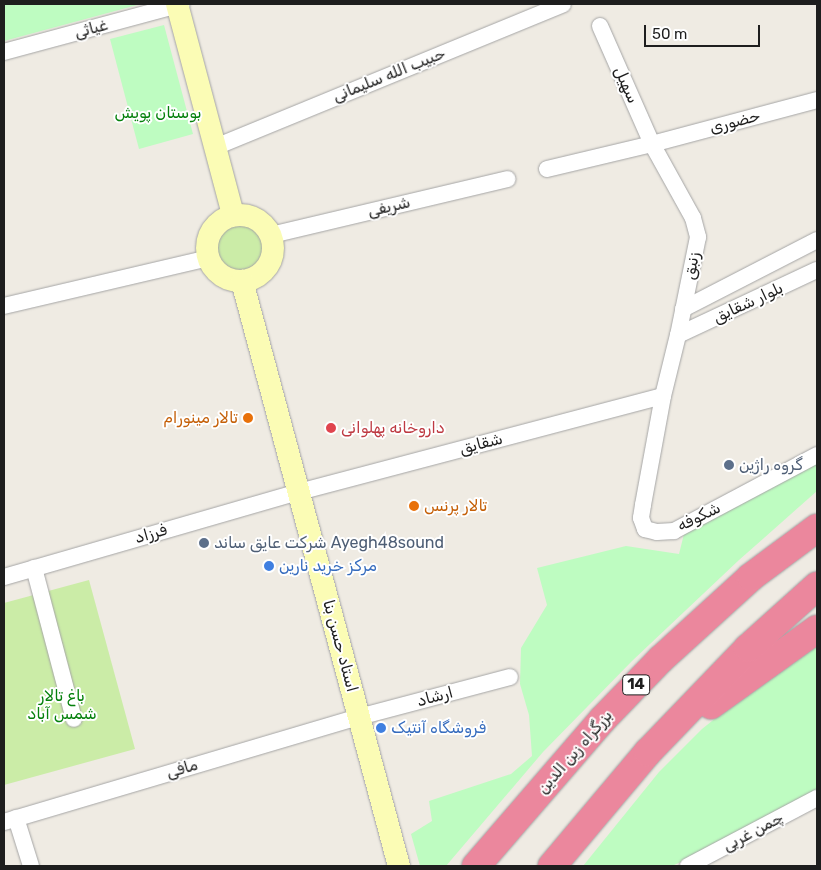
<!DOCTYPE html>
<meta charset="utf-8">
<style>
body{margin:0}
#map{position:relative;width:821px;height:870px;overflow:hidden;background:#efebe3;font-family:Rubik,Cairo,sans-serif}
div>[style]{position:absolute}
.grass>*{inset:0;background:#cbeca7}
.round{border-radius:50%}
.park>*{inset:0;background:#befcc1}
.roads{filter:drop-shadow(0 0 1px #a5a5a5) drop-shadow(0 0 1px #a5a5a5)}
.street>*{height:16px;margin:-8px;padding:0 8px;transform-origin:8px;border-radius:8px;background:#fff}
.secondary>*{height:22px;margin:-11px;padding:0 11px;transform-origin:11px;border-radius:11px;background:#fbfcb5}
.secondary>.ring{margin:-11px;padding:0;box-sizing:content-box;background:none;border:22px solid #fbfcb5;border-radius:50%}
.highway>*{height:28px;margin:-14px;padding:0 14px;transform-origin:14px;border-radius:14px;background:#eb879d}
.dots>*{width:14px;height:14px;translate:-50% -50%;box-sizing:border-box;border:2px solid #fff;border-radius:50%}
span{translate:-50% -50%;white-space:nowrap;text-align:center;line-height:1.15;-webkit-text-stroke:4px #fff;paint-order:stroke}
.shield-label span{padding:1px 4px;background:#fff;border:1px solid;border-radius:4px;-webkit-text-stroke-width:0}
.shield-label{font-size:15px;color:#1e1e1e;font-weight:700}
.street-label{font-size:16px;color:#1e1e1e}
.park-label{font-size:16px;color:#06810d}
.food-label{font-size:16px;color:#c56008}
.right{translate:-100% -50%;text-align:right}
.left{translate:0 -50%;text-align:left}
.health-label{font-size:16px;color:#be3a42}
.service-label{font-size:16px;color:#4e5e75}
.shop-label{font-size:16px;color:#366cbe}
.frame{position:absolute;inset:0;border:5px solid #1e1e1e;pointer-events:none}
.scale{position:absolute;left:644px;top:25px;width:116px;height:22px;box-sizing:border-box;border:2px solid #1e1e1e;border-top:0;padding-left:6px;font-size:15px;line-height:18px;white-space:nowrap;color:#1e1e1e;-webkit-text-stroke:4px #fff;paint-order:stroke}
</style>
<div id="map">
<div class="grass">
<div class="round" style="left:215px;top:221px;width:52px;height:52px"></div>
<div style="clip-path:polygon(89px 580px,135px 749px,4px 785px,4px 603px)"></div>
</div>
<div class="park">
<div style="clip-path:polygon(4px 4px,141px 4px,4px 41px)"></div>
<div style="clip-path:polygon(164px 25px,193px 134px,139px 149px,110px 39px)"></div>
<div style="clip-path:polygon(817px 460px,817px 491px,739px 560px,632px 661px,543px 752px,446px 866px,420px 866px,411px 834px,432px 821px,429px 801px,511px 774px,532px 756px,529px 715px,520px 684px,521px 648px,547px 605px,537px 568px,626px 546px,679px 554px,684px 534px)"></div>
<div style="clip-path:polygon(817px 640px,817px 792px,728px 840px,672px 866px,583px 866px,659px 772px,702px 729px,768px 676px)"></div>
</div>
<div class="roads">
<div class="street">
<div style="left:600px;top:26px;width:129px;rotate:66.2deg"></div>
<div style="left:652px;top:144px;width:85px;rotate:61deg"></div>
<div style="left:693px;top:218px;width:20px;rotate:75deg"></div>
<div style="left:698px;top:237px;width:100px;rotate:101.5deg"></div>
<div style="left:678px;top:335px;width:63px;rotate:103.8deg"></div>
<div style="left:663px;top:396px;width:111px;rotate:100.4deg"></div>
<div style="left:643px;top:505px;width:13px;rotate:99deg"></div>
<div style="left:641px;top:518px;width:12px;rotate:70deg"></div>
<div style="left:645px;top:529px;width:12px;rotate:14deg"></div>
<div style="left:657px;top:532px;width:17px;rotate:-3deg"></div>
<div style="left:674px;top:531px;width:162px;rotate:-28deg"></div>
<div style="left:4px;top:52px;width:184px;rotate:-15.1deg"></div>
<div style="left:215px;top:147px;width:376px;rotate:-22.3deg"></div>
<div style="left:547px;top:169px;width:108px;rotate:-13.4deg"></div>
<div style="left:652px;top:144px;width:171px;rotate:-14.9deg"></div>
<div style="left:271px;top:235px;width:243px;rotate:-13.3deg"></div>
<div style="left:4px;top:306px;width:210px;rotate:-13.2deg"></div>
<div style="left:683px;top:309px;width:151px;rotate:-27.2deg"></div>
<div style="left:678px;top:335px;width:153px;rotate:-25.1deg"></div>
<div style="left:34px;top:568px;width:156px;rotate:75.2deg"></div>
<div style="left:4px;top:577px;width:307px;rotate:-16.1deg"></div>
<div style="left:299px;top:492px;width:376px;rotate:-14.8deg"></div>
<div style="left:16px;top:818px;width:50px;rotate:72.6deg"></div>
<div style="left:4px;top:822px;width:370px;rotate:-16.5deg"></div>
<div style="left:359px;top:717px;width:156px;rotate:-14.8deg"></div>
<div style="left:688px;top:866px;width:146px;rotate:-27.8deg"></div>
</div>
<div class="secondary">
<div style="left:177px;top:4px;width:218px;rotate:75.1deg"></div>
<div class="ring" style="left:207px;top:215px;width:44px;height:44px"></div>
<div style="left:242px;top:281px;width:606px;rotate:74.98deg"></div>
</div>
<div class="highway">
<div style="left:711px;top:705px;width:130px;rotate:-35.6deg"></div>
<div style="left:476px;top:866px;width:193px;rotate:-49.2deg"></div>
<div style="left:602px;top:720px;width:85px;rotate:-46deg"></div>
<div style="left:661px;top:659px;width:122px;rotate:-42.3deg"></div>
<div style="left:751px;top:577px;width:82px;rotate:-36.6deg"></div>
<div style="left:552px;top:866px;width:149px;rotate:-49.9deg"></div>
<div style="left:648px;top:752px;width:144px;rotate:-46.1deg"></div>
<div style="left:748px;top:648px;width:93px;rotate:-41.9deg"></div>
</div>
</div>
<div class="dots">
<div style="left:248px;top:418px;background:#e8710a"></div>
<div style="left:331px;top:428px;background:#e0444e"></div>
<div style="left:729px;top:465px;background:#5c6f8a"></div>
<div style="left:414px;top:506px;background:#e8710a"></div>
<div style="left:204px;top:543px;background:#5c6f8a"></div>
<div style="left:269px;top:566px;background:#3f7fe0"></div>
<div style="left:381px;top:728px;background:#3f7fe0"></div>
</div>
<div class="shield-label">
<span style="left:636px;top:685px">14</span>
</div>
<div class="street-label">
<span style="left:91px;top:29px;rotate:-15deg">غیاثی</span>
<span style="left:389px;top:75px;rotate:-22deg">حبیب الله سلیمانی</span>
<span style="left:626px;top:85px;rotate:66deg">سهیل</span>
<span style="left:735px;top:122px;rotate:-15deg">حضوری</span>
<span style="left:389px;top:207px;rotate:-13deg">شریفی</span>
<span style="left:692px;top:266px;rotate:-79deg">زنبق</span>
<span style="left:748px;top:303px;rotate:-25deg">بلوار شقایق</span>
<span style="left:481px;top:444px;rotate:-15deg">شقایق</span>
<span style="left:699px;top:517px;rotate:-26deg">شکوفه</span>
<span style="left:151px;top:534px;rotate:-16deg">فرزاد</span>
<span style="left:340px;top:646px;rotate:75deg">استاد حسن بنا</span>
<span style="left:435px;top:697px;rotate:-15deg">ارشاد</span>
<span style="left:575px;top:752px;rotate:-49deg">بزرگراه زین الدین</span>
<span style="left:182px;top:769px;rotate:-16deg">مافی</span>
<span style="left:753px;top:832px;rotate:-28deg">چمن غربی</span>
</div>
<div class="park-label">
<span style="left:158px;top:113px">بوستان پویش</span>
<span style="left:62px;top:705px">باغ تالار<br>شمس آباد</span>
</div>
<div class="food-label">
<span class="right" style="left:238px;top:418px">تالار مینورام</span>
<span class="left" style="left:424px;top:506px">تالار پرنس</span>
</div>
<div class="health-label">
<span class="left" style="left:341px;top:428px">داروخانه پهلوانی</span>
</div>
<div class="service-label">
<span class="left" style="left:739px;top:465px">گروه راژین</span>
<span class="left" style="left:214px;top:543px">شرکت عایق ساند Ayegh48sound</span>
</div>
<div class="shop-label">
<span class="left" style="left:279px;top:566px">مرکز خرید نارین</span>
<span class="left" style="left:391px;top:728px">فروشگاه آنتیک</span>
</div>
<div class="frame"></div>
<div class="scale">50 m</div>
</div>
